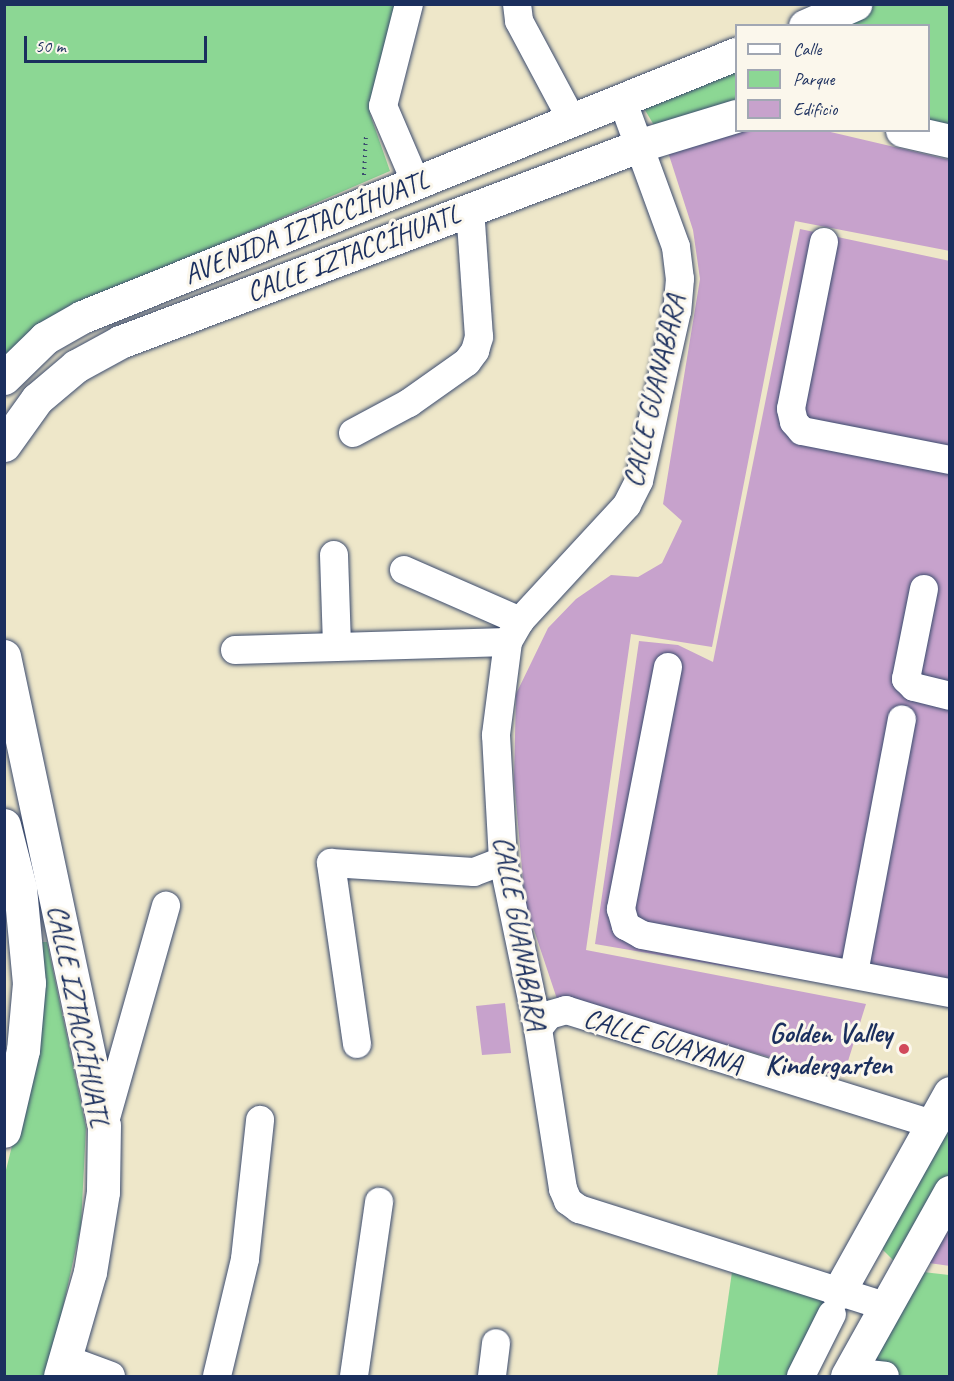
<!DOCTYPE html>
<meta charset="utf-8">
<style>
body{margin:0}
#map{position:relative;width:954px;height:1381px;overflow:hidden;background:#eee7c9;font-family:Caveat,sans-serif}
div>[style]{position:absolute}
.green>*{inset:0;background:#8cd794}
.building>*{inset:0;background:#c7a2cc}
.path>*{height:4px;margin-top:-2px;transform-origin:0;background:repeating-linear-gradient(90deg,#3b4b6e 0 1.5px,transparent 0 6px)}
.roads{filter:drop-shadow(0 0 2px #3b4b6e) drop-shadow(0 0 2px #3b4b6e)}
.minor>*{height:28px;margin:-14px;padding:0 14px;transform-origin:14px;border-radius:14px;background:#fff}
.tertiary>*{height:33px;margin:-16.5px;padding:0 16.5px;transform-origin:16.5px;border-radius:16.5px;background:#fff}
.dots>*{width:16px;height:16px;translate:-50% -50%;box-sizing:border-box;border:3px solid #fbf7ec;border-radius:50%}
span{translate:-50% -50%;white-space:nowrap;text-align:center;line-height:1.15;-webkit-text-stroke:6px #fbf7ec;paint-order:stroke}
.street-label{font-size:28px;color:#1b2f5e}
.poi-label{font-size:28px;color:#1b2f5e;font-weight:700}
.right{translate:-100% -50%;text-align:right}
.frame{position:absolute;inset:0;border:6px solid #1b2f5e;pointer-events:none}
.legend{position:absolute;left:735px;top:24px;width:195px;height:108px;box-sizing:border-box;background:#fbf7ec;border:2px solid #a1a7b3;margin:0;padding:8px 10px;list-style:none;font-size:18px;color:#1b2f5e}
.legend li{display:flex;align-items:center;gap:12px;height:30px}
.legend b{width:30px;border:2px solid #a1a7b3}
.scale{position:absolute;left:24px;top:36px;width:183px;height:27px;box-sizing:border-box;border:3px solid #1b2f5e;border-top:0;padding-left:8px;font-size:18px;line-height:21px;white-space:nowrap;color:#1b2f5e;-webkit-text-stroke:4px #fbf7ec;paint-order:stroke}
</style>
<div id="map">
<div class="green">
<div style="clip-path:polygon(5px 5px,398px 5px,370px 114px,390px 171px,45px 320px,5px 368px)"></div>
<div style="clip-path:polygon(867px 5px,949px 5px,949px 137px,928px 130px,928px 26px,817px 26px)"></div>
<div style="clip-path:polygon(736px 59px,736px 105px,658px 132px,639px 100px)"></div>
<div style="clip-path:polygon(39px 942px,47px 942px,86px 1127px,81px 1225px,48px 1376px,5px 1376px,5px 1174px,36px 1049px)"></div>
<div style="clip-path:polygon(949px 1122px,949px 1180px,901px 1268px,883px 1250px,882px 1241px)"></div>
<div style="clip-path:polygon(733px 1265px,831px 1295px,787px 1376px,717px 1376px)"></div>
<div style="clip-path:polygon(906px 1270px,949px 1275px,949px 1376px,886px 1376px,849px 1372px)"></div>
</div>
<div class="building">
<div style="clip-path:polygon(736px 130px,822px 130px,950px 160px,950px 251px,795px 221px,712px 647px,631px 634px,586px 950px,866px 1004px,843px 1077px,557px 999px,525px 903px,514px 779px,516px 694px,548px 628px,576px 599px,611px 575px,638px 577px,662px 563px,682px 521px,663px 504px,700px 279px,693px 230px,668px 152px)"></div>
<div style="clip-path:polygon(800px 229px,950px 261px,950px 1005px,595px 944px,639px 641px,678px 645px,713px 662px)"></div>
<div style="clip-path:polygon(505px 1003px,511px 1053px,482px 1055px,476px 1006px)"></div>
<div style="clip-path:polygon(950px 1228px,950px 1266px,929px 1263px)"></div>
</div>
<div class="path">
<div style="left:364px;top:175px;width:40px;rotate:-87.1deg"></div>
</div>
<div class="roads">
<div class="minor">
<div style="left:409px;top:4px;width:105px;rotate:104.3deg"></div>
<div style="left:383px;top:106px;width:84px;rotate:66.8deg"></div>
<div style="left:517px;top:4px;width:17px;rotate:83deg"></div>
<div style="left:519px;top:21px;width:115px;rotate:61.9deg"></div>
<div style="left:623px;top:102px;width:154px;rotate:69.9deg"></div>
<div style="left:676px;top:247px;width:32px;rotate:83deg"></div>
<div style="left:680px;top:279px;width:32px;rotate:95deg"></div>
<div style="left:677px;top:311px;width:174px;rotate:102.6deg"></div>
<div style="left:639px;top:481px;width:27px;rotate:117deg"></div>
<div style="left:627px;top:505px;width:158px;rotate:132.7deg"></div>
<div style="left:520px;top:621px;width:24px;rotate:120deg"></div>
<div style="left:508px;top:642px;width:94px;rotate:97.4deg"></div>
<div style="left:496px;top:735px;width:126px;rotate:86.8deg"></div>
<div style="left:503px;top:861px;width:172px;rotate:78.2deg"></div>
<div style="left:538px;top:1029px;width:162px;rotate:81.1deg"></div>
<div style="left:563px;top:1189px;width:13px;rotate:67deg"></div>
<div style="left:568px;top:1201px;width:14px;rotate:36deg"></div>
<div style="left:579px;top:1209px;width:321px;rotate:17.6deg"></div>
<div style="left:824px;top:242px;width:170px;rotate:101.2deg"></div>
<div style="left:791px;top:409px;width:13px;rotate:77deg"></div>
<div style="left:794px;top:422px;width:12px;rotate:48deg"></div>
<div style="left:802px;top:431px;width:151px;rotate:11.1deg"></div>
<div style="left:353px;top:433px;width:64px;rotate:-28.2deg"></div>
<div style="left:409px;top:403px;width:71px;rotate:-35.3deg"></div>
<div style="left:467px;top:362px;width:14px;rotate:-54deg"></div>
<div style="left:475px;top:351px;width:15px;rotate:-74deg"></div>
<div style="left:479px;top:337px;width:128px;rotate:-94deg"></div>
<div style="left:334px;top:555px;width:89px;rotate:88.1deg"></div>
<div style="left:404px;top:570px;width:127px;rotate:23.7deg"></div>
<div style="left:924px;top:589px;width:92px;rotate:101.3deg"></div>
<div style="left:906px;top:679px;width:11px;rotate:45deg"></div>
<div style="left:914px;top:687px;width:37px;rotate:14deg"></div>
<div style="left:235px;top:650px;width:273px;rotate:-1.7deg"></div>
<div style="left:668px;top:667px;width:247px;rotate:101deg"></div>
<div style="left:621px;top:909px;width:18px;rotate:74deg"></div>
<div style="left:626px;top:926px;width:18px;rotate:29deg"></div>
<div style="left:642px;top:935px;width:313px;rotate:10.7deg"></div>
<div style="left:854px;top:973px;width:258px;rotate:-79.3deg"></div>
<div style="left:538px;top:1029px;width:18px;rotate:-52deg"></div>
<div style="left:549px;top:1015px;width:18px;rotate:-16deg"></div>
<div style="left:566px;top:1010px;width:382px;rotate:17.3deg"></div>
<div style="left:357px;top:1044px;width:183px;rotate:-98.2deg"></div>
<div style="left:331px;top:863px;width:143px;rotate:3.6deg"></div>
<div style="left:474px;top:872px;width:31px;rotate:-21deg"></div>
<div style="left:104px;top:1125px;width:228px;rotate:-74.2deg"></div>
<div style="left:65px;top:1359px;width:49px;rotate:20.3deg"></div>
<div style="left:849px;top:1372px;width:36px;rotate:6deg"></div>
<div style="left:217px;top:1376px;width:120px;rotate:-76.5deg"></div>
<div style="left:245px;top:1259px;width:140px;rotate:-83.8deg"></div>
<div style="left:354px;top:1376px;width:176px;rotate:-81.8deg"></div>
<div style="left:492px;top:1376px;width:33px;rotate:-83deg"></div>
<div style="left:801px;top:1376px;width:69px;rotate:-63.4deg"></div>
</div>
<div class="tertiary">
<div style="left:805px;top:26px;width:55px;rotate:-23.7deg"></div>
<div style="left:902px;top:130px;width:49px;rotate:12.9deg"></div>
<div style="left:4px;top:378px;width:57px;rotate:-44.3deg"></div>
<div style="left:45px;top:338px;width:43px;rotate:-29.6deg"></div>
<div style="left:82px;top:317px;width:705px;rotate:-21.91deg"></div>
<div style="left:4px;top:445px;width:57px;rotate:-54.3deg"></div>
<div style="left:37px;top:399px;width:51px;rotate:-40.2deg"></div>
<div style="left:76px;top:366px;width:50px;rotate:-28.6deg"></div>
<div style="left:120px;top:342px;width:557px;rotate:-20.71deg"></div>
<div style="left:641px;top:145px;width:99px;rotate:-17deg"></div>
<div style="left:4px;top:656px;width:480px;rotate:78deg"></div>
<div style="left:104px;top:1125px;width:67px;rotate:90.9deg"></div>
<div style="left:103px;top:1192px;width:81px;rotate:99.2deg"></div>
<div style="left:90px;top:1272px;width:108px;rotate:106.1deg"></div>
<div style="left:4px;top:825px;width:65px;rotate:75.7deg"></div>
<div style="left:20px;top:888px;width:95px;rotate:84.6deg"></div>
<div style="left:29px;top:983px;width:67px;rotate:95.1deg"></div>
<div style="left:23px;top:1050px;width:83px;rotate:103.2deg"></div>
<div style="left:838px;top:1293px;width:229px;rotate:-60.8deg"></div>
<div style="left:847px;top:1376px;width:211px;rotate:-60.8deg"></div>
</div>
</div>
<div class="dots">
<div style="left:904px;top:1049px;background:#d1495b"></div>
</div>
<div class="street-label">
<span style="left:306px;top:227px;rotate:-22deg">AVENIDA IZTACCÍHUATL</span>
<span style="left:353px;top:253px;rotate:-21deg">CALLE IZTACCÍHUATL</span>
<span style="left:654px;top:391px;rotate:-77deg">CALLE GUANABARA</span>
<span style="left:520px;top:933px;rotate:80deg">CALLE GUANABARA</span>
<span style="left:79px;top:1016px;rotate:79deg">CALLE IZTACCÍHUATL</span>
<span style="left:663px;top:1041px;rotate:17deg">CALLE GUAYANA</span>
</div>
<div class="poi-label">
<span class="right" style="left:892px;top:1049px">Golden Valley<br>Kindergarten</span>
</div>
<div class="frame"></div>
<ul class="legend">
<li><b style="height:8px;background:#fff"></b>Calle</li>
<li><b style="height:16px;background:#8cd794"></b>Parque</li>
<li><b style="height:16px;background:#c7a2cc"></b>Edificio</li>
</ul>
<div class="scale">50 m</div>
</div>
